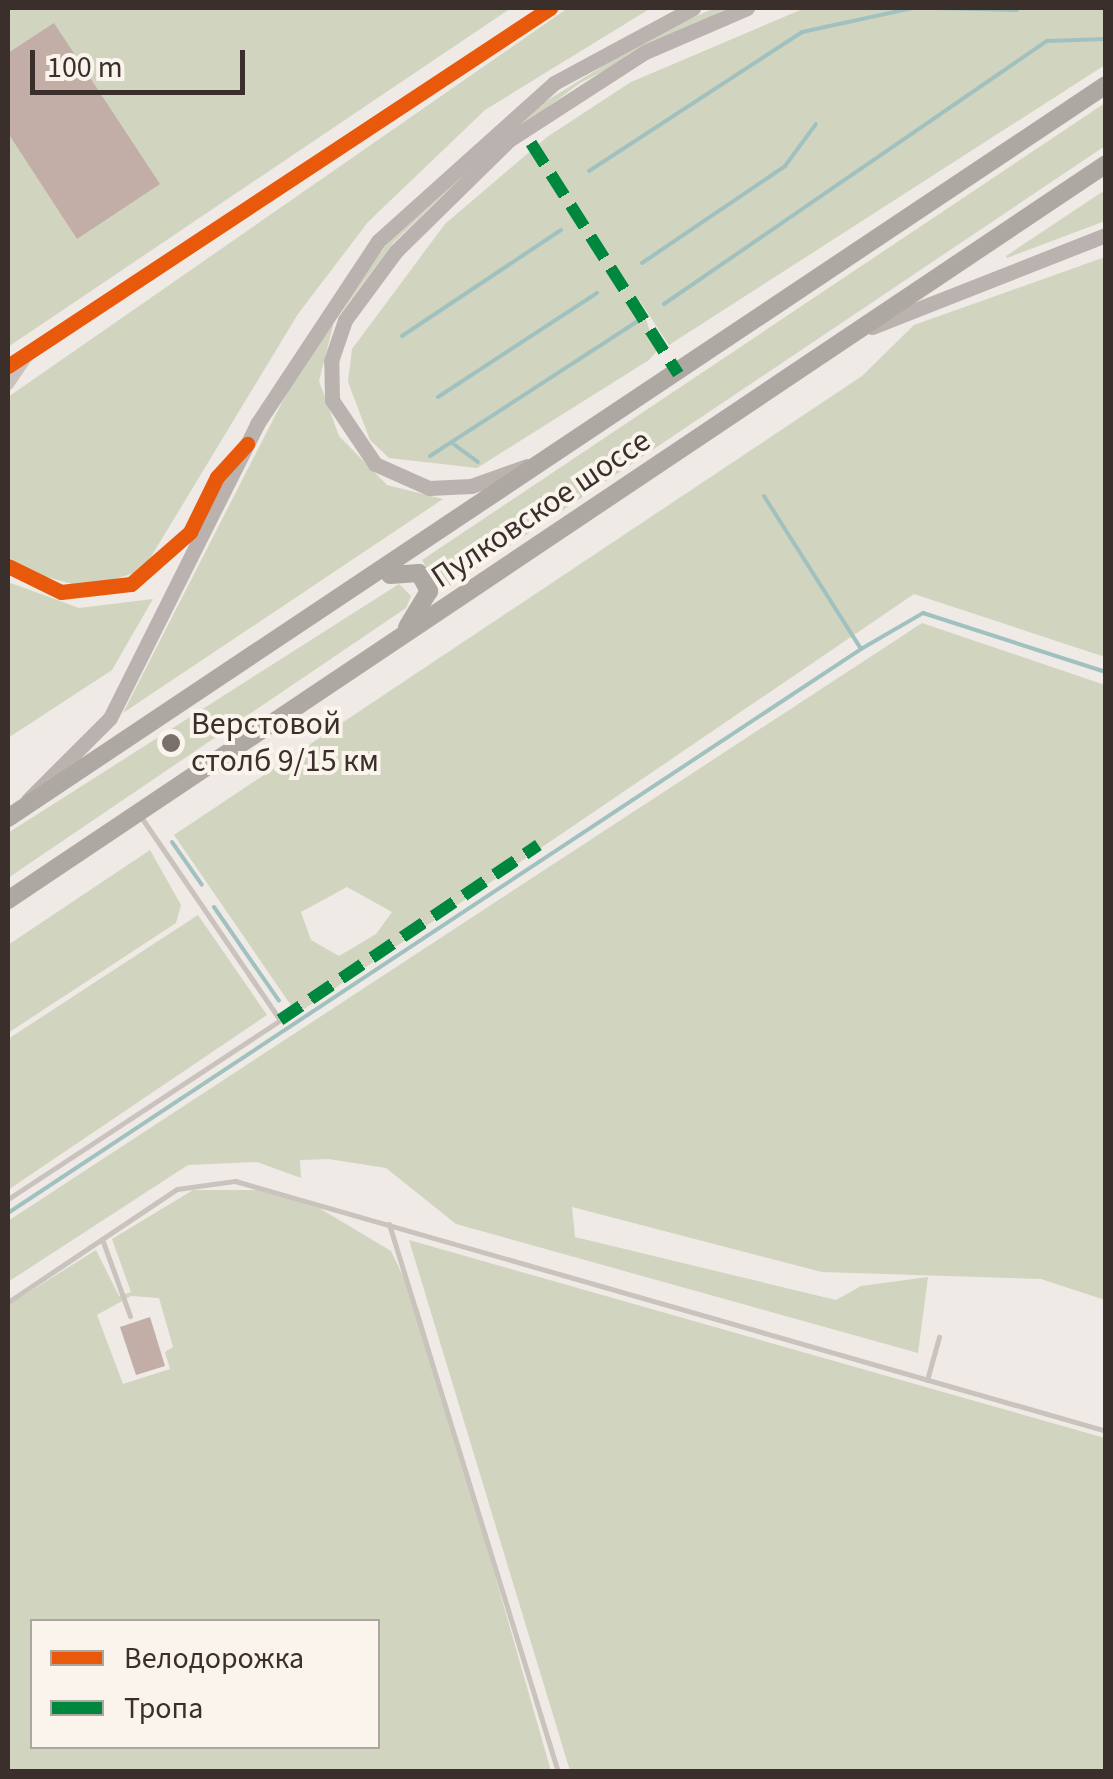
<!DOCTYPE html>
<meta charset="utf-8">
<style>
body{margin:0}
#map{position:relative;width:1113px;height:1779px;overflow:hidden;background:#efeae5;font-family:"Source Sans 3",sans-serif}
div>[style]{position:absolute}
.green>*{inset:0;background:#d1d5bf}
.stream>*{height:4px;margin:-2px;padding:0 2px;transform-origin:2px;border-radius:2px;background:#a1c1c0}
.building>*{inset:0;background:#c2aea7}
.service>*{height:5px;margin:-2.5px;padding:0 2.5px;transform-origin:2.5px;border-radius:2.5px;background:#c9c2bd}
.minor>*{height:11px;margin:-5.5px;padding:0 5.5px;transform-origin:5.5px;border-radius:5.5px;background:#c9c2bd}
.secondary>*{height:15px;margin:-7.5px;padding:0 7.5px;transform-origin:7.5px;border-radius:7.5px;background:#b9b2ae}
.trunk>*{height:18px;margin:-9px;padding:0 9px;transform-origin:9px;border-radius:9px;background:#aea8a3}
.quiet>*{height:12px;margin-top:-6px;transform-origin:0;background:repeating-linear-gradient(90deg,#00873e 0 25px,transparent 0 37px)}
.cycleway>*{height:15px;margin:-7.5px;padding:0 7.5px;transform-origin:7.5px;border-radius:7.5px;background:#e8590c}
.dots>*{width:28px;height:28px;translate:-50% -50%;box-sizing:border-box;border:5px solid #faf4ed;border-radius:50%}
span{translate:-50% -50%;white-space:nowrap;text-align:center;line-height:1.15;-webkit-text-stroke:8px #faf4ed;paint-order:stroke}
.street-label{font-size:32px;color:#3a2f2b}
.poi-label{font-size:32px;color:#3a2f2b}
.left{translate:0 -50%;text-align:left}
.frame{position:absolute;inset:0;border:10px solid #3a2f2b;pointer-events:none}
.legend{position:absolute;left:30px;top:1619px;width:350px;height:130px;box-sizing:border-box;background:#faf4ed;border:2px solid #ada59f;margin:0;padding:12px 18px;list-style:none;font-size:30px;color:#3a2f2b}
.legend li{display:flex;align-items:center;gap:20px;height:50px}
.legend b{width:50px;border:2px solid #ada59f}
.scale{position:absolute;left:30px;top:50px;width:215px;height:45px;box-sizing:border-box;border:5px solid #3a2f2b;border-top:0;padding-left:12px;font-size:30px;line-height:35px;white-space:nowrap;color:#3a2f2b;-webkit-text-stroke:8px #faf4ed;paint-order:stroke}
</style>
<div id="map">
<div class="green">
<div style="clip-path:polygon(8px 8px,511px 8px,8px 347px)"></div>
<div style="clip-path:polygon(568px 8px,651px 8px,485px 110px,368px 222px,298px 314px,143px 570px,88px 588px,27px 572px,8px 556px,8px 397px)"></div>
<div style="clip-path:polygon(715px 8px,728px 8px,580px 83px,491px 149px,394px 242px,334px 322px,319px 381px,339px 436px,387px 485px,443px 499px,123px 713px,301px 365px,390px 239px,527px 113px,653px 35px)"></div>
<div style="clip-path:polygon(805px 8px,1105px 8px,1105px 65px,669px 345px,639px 300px,657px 351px,649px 360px,477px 468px,389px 458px,370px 440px,348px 382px,352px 349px,445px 224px,547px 137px,631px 82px)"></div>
<div style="clip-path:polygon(1105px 103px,1105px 146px,441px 592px,422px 560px)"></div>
<div style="clip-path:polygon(1105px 190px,1105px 221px,1007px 258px,1006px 256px)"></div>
<div style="clip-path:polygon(evenodd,1105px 257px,1105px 657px,914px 594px,297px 1014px,174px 835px,862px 376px,914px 325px,1105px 257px,347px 887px,392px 912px,376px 934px,339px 956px,311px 940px,301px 912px,347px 887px)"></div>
<div style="clip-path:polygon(8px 582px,79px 608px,153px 599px,112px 670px,8px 738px)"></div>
<div style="clip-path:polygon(399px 584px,411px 596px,406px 608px,8px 878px,8px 833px)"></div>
<div style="clip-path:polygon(922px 623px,1105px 685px,1105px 1300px,1041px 1279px,822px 1272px,572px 1207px,575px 1237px,836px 1300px,861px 1286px,928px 1277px,918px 1353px,456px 1224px,386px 1168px,328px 1159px,300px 1160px,301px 1178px,257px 1162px,188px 1165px,8px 1282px,8px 1221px)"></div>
<div style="clip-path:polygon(150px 850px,181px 905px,176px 923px,8px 1033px,8px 945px)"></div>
<div style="clip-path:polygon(198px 915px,267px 1015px,8px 1190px,8px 1039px)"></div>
<div style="clip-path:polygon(evenodd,193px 1190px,257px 1190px,319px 1208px,391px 1251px,419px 1310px,551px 1771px,8px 1772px,8px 1305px,96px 1250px,119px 1296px,131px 1292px,112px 1239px,193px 1190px,131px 1296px,159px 1298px,173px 1347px,165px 1352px,170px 1369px,123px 1384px,97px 1315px,131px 1296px,193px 1190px,32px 1622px,378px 1622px,378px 1746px,32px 1746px,32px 1622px)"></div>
<div style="clip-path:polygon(409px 1240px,1105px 1438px,1105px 1771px,570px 1771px)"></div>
</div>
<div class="stream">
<div style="left:934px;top:8px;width:83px;rotate:1.4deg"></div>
<div style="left:589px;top:171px;width:254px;rotate:-33.1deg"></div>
<div style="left:802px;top:32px;width:114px;rotate:-12.2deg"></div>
<div style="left:642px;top:263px;width:173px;rotate:-34.1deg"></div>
<div style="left:785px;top:166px;width:52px;rotate:-53.6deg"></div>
<div style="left:664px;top:304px;width:465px;rotate:-34.5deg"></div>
<div style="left:1047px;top:41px;width:59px;rotate:-1.9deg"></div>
<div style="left:402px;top:336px;width:191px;rotate:-33.7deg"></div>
<div style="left:438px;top:397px;width:190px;rotate:-33.2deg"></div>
<div style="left:452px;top:443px;width:32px;rotate:36deg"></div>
<div style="left:430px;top:456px;width:252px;rotate:-33deg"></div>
<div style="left:764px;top:496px;width:181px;rotate:57.6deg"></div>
<div style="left:861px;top:649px;width:72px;rotate:-30.1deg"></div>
<div style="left:923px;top:613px;width:192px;rotate:17.9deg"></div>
<div style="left:172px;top:842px;width:52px;rotate:55.1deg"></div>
<div style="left:214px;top:907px;width:114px;rotate:55.3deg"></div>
<div style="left:8px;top:1213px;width:1023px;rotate:-33.47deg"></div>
</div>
<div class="building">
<div style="clip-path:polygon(54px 23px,160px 184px,77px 239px,8px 133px,8px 53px)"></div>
<div style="clip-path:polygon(150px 1317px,165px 1366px,136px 1375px,120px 1327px)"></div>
</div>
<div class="service">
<div style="left:8px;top:1199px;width:326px;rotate:-33.3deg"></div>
<div style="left:280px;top:1020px;width:246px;rotate:-124.4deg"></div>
<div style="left:389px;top:1224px;width:573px;rotate:72.86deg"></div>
<div style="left:102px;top:1239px;width:82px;rotate:70deg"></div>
<div style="left:8px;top:1302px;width:203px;rotate:-33.8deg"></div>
<div style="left:177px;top:1189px;width:59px;rotate:-7.9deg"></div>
<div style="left:235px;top:1181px;width:906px;rotate:16.01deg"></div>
<div style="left:927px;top:1380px;width:45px;rotate:-74.4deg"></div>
</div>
<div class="minor">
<div style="left:8px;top:366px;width:650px;rotate:-33.45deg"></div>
<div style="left:8px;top:384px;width:34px;rotate:-56deg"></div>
<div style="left:8px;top:566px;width:59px;rotate:26.1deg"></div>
<div style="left:61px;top:592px;width:70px;rotate:-6.5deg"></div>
<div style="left:131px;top:584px;width:79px;rotate:-41.4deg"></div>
<div style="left:190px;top:532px;width:89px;rotate:-58.8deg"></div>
</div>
<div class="secondary">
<div style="left:872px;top:327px;width:251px;rotate:-21.5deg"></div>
<div style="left:527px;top:466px;width:59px;rotate:160.3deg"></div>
<div style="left:471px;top:486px;width:42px;rotate:177.3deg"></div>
<div style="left:429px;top:488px;width:59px;rotate:-156deg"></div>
<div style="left:375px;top:464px;width:77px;rotate:-123.9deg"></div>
<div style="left:332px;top:400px;width:39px;rotate:-91deg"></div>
<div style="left:331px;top:361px;width:43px;rotate:-71.1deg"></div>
<div style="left:345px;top:320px;width:86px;rotate:-53.5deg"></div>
<div style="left:396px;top:251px;width:158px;rotate:-44.5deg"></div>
<div style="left:509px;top:140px;width:162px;rotate:-32.9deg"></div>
<div style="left:645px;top:52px;width:111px;rotate:-23.3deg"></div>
<div style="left:28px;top:800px;width:116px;rotate:-45deg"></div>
<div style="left:110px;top:718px;width:329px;rotate:-63.4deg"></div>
<div style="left:257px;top:424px;width:219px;rotate:-56.5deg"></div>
<div style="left:378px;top:241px;width:237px;rotate:-41.9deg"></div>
<div style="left:554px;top:83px;width:158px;rotate:-28.3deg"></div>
</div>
<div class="trunk">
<div style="left:390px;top:575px;width:29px;rotate:-4deg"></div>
<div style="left:419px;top:573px;width:21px;rotate:61deg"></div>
<div style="left:429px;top:591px;width:42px;rotate:121.4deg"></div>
<div style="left:8px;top:818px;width:1320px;rotate:-33.73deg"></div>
<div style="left:8px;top:900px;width:1322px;rotate:-33.83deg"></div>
</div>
<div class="quiet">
<div style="left:531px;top:143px;width:274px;rotate:57.5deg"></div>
<div style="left:280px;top:1020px;width:312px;rotate:-34.1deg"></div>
</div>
<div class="cycleway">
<div style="left:8px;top:366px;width:650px;rotate:-33.45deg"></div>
<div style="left:8px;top:566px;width:59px;rotate:26.1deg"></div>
<div style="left:61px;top:592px;width:70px;rotate:-6.5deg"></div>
<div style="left:131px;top:584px;width:79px;rotate:-41.4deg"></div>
<div style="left:190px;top:532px;width:61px;rotate:-63.9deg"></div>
<div style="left:217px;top:477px;width:45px;rotate:-47.7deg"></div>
</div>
<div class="dots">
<div style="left:171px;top:743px;background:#79706c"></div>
</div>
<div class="street-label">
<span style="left:541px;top:509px;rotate:-34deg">Пулковское шоссе</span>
</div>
<div class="poi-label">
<span class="left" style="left:191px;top:743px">Верстовой<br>столб 9/15 км</span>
</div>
<div class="frame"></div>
<ul class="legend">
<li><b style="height:12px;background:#e8590c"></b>Велодорожка</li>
<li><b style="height:12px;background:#00873e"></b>Тропа</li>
</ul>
<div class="scale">100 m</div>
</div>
